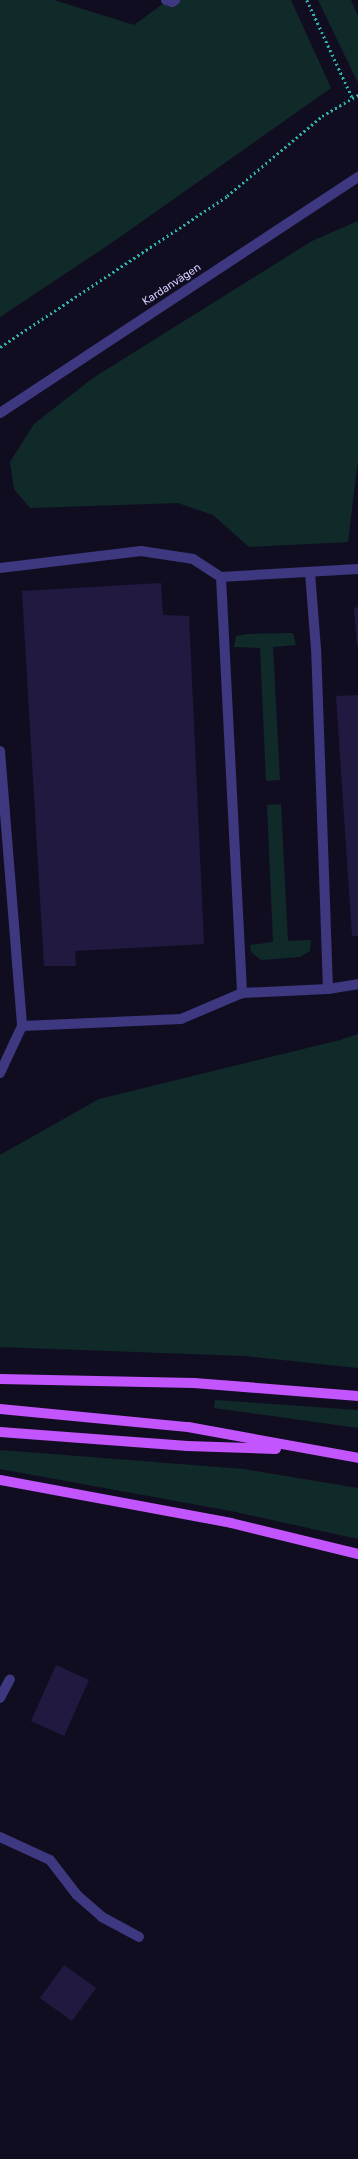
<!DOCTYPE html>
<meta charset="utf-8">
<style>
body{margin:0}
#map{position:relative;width:358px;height:2159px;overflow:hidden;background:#110d21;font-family:Rubik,sans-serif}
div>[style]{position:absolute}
.green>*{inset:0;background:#102a2a}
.building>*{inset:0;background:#221941}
.path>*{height:2.5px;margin-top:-1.25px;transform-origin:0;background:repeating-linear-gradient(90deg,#2fb1ac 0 2px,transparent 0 5px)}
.service>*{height:10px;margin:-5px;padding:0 5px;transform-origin:5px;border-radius:5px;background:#3d387f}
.tertiary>*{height:10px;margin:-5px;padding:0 5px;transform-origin:5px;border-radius:5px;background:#3d387f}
.primary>*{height:10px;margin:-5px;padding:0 5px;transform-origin:5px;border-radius:5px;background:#c355fe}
span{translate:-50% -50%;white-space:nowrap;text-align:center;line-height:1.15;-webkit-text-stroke:3px #110d21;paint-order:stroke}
.street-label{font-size:11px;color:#d4cdff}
</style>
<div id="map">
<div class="green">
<div style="clip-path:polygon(0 0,54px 0,134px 25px,168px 0,291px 0,331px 88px,110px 244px,0 317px)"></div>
<div style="clip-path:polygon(318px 0,351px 0,358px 16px,358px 83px)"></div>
<div style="clip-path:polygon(358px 221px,358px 460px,348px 542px,249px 547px,213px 515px,178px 503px,30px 508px,14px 489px,10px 462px,34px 424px,93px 378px,312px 241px)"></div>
<div style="clip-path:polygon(293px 633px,296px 645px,273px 647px,280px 780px,266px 781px,260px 648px,234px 647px,236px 636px,247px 634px)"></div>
<div style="clip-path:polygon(281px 804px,288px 941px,311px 940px,310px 951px,300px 957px,261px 960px,251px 952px,250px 945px,273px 942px,267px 805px)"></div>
<div style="clip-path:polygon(358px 1034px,358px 1368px,245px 1356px,0 1347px,0 1155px,99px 1099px,340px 1040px)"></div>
<div style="clip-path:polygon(215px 1400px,358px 1410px,358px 1428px,214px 1408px)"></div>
<div style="clip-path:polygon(0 1450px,244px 1469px,358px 1488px,358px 1539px,231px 1511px,0 1469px)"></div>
</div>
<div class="building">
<div style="clip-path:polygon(161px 583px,163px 615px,189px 616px,204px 944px,75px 951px,76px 966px,44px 966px,22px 591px)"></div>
<div style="clip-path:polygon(358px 607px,358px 646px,357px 646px,354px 608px)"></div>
<div style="clip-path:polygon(358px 695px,358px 936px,352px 936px,336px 696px)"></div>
<div style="clip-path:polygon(56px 1665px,89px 1680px,64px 1736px,31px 1721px)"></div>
<div style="clip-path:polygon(64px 1965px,96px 1988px,72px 2021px,40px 1998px)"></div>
</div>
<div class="path">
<div style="left:307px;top:0;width:107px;rotate:65.1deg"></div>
<div style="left:0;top:347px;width:273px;rotate:-33.6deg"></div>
<div style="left:227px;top:196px;width:124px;rotate:-40.1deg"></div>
<div style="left:322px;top:116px;width:42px;rotate:-30.3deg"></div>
</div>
<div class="service">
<div style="left:166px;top:0;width:6px;rotate:18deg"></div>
<div style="left:172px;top:2px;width:4px;rotate:-34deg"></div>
<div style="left:0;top:568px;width:142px;rotate:-6.9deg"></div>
<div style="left:141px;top:551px;width:53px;rotate:8.7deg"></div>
<div style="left:193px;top:559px;width:33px;rotate:33deg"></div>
<div style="left:221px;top:577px;width:137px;rotate:-3.3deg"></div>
<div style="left:221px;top:577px;width:417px;rotate:87.1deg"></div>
<div style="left:242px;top:993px;width:86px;rotate:-2.7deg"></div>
<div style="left:328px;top:989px;width:340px;rotate:-92deg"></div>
<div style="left:316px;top:649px;width:76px;rotate:-94.5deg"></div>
<div style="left:0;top:751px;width:276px;rotate:85.4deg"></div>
<div style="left:22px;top:1026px;width:52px;rotate:115.1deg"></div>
<div style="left:328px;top:989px;width:30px;rotate:-9deg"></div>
<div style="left:22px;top:1026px;width:159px;rotate:-2.5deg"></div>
<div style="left:181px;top:1019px;width:66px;rotate:-23.1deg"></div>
<div style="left:0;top:1698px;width:21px;rotate:-62deg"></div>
<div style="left:0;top:1837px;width:55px;rotate:24.7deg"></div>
<div style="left:50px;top:1860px;width:44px;rotate:52.4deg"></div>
<div style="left:77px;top:1895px;width:33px;rotate:41deg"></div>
<div style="left:102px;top:1917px;width:42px;rotate:28.4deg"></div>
</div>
<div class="tertiary">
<div style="left:0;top:413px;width:429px;rotate:-33.4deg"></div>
</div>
<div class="primary">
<div style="left:0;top:1379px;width:194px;rotate:1.2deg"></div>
<div style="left:194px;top:1383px;width:165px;rotate:4.5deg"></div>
<div style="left:0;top:1409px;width:189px;rotate:5.5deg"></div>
<div style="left:188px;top:1427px;width:173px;rotate:10.3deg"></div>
<div style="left:0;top:1432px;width:188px;rotate:4.3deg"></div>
<div style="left:187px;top:1446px;width:89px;rotate:1.9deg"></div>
<div style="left:0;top:1480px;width:235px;rotate:10.5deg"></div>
<div style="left:231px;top:1523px;width:131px;rotate:13.7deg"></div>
</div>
<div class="street-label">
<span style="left:172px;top:285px;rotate:-33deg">Kardanvägen</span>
</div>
</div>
